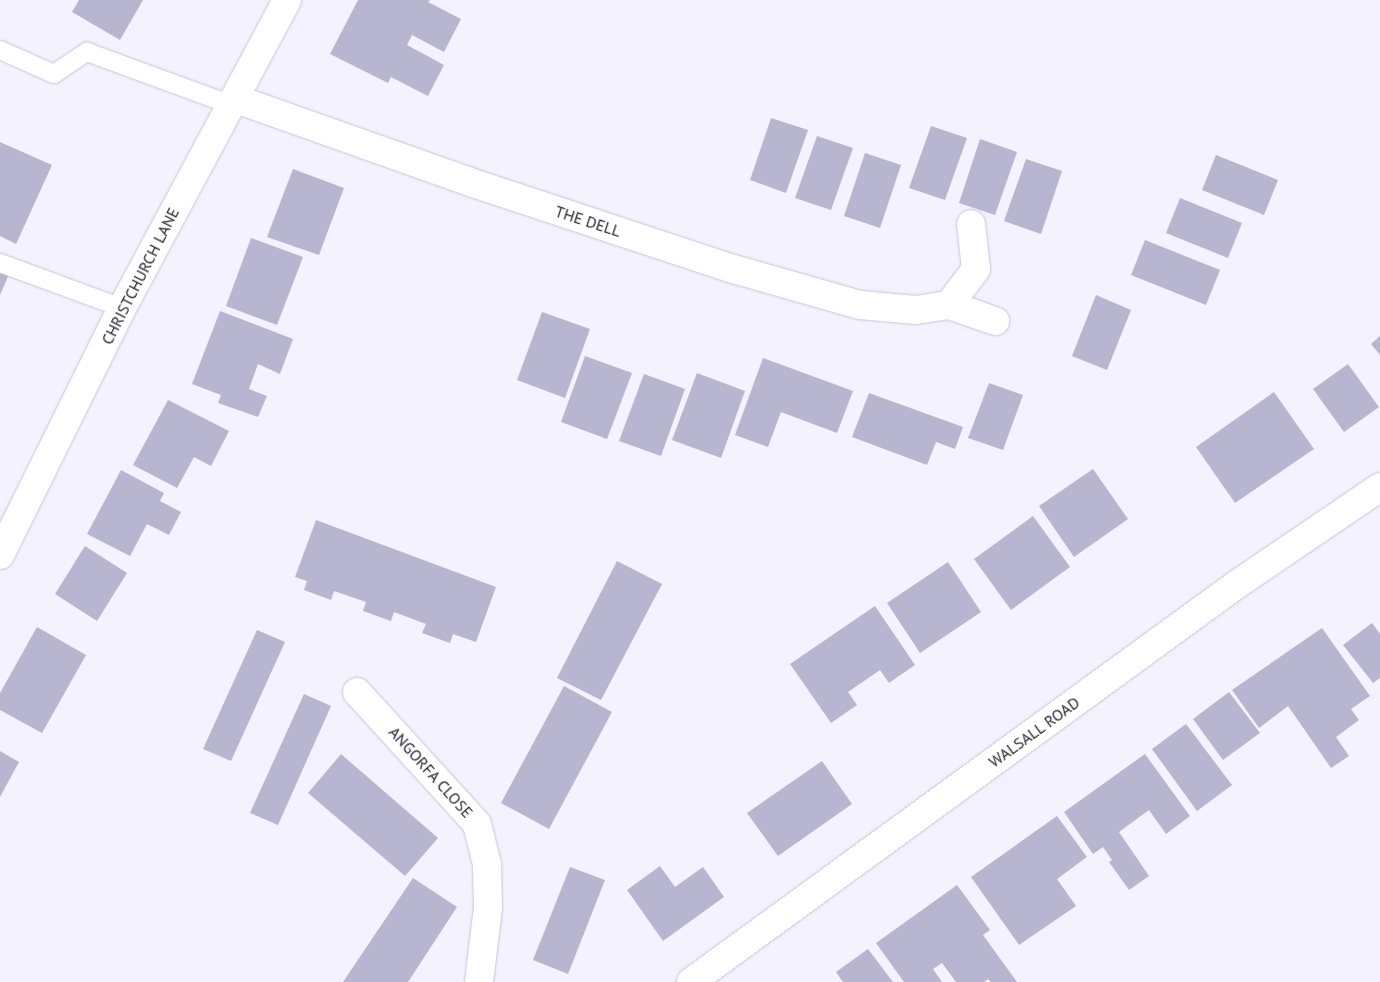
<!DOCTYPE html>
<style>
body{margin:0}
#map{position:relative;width:1380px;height:982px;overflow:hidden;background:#f3f2fe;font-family:"PT Sans",sans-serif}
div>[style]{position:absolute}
.building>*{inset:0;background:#b7b5d0}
.roads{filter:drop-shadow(0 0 1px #c7c4e0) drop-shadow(0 0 1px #c7c4e0)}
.lane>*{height:18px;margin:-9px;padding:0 9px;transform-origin:9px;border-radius:9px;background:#fff}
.street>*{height:28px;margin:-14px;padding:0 14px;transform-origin:14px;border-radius:14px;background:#fff}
.secondary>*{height:28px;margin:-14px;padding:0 14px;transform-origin:14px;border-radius:14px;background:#fff}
span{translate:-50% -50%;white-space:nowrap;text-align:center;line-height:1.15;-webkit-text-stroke:4px #fff;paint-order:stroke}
.street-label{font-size:16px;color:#282731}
</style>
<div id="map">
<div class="building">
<div style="clip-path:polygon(79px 0,143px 0,120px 40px,72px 12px)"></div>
<div style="clip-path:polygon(358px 0,430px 0,428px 2px,461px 19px,444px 52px,412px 35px,407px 45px,444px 65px,428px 96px,391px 77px,388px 83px,330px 54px)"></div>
<div style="clip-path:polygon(771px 118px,808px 130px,786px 193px,750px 180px)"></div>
<div style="clip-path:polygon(931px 126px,967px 138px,945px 200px,909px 188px)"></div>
<div style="clip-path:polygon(817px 136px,853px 148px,831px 210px,795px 198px)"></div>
<div style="clip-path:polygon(980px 139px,1017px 152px,995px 215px,959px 203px)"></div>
<div style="clip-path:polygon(0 142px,52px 165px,16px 244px,0 236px)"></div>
<div style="clip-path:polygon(865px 153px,901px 165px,880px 228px,844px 216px)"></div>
<div style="clip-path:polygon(1216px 155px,1278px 180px,1264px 215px,1202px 190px)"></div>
<div style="clip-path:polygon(1026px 159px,1062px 171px,1041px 234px,1004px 221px)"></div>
<div style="clip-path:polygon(293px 169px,344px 188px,319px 255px,267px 237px)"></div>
<div style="clip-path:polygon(1180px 198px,1242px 223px,1228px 258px,1166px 233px)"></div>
<div style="clip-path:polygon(251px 238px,303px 257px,277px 325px,226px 306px)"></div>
<div style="clip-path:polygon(1145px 240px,1220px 270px,1206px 305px,1131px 275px)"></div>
<div style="clip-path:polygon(0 268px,10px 272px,0 295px)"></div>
<div style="clip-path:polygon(1096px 295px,1131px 310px,1107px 370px,1072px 356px)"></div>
<div style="clip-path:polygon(220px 311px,293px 339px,280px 374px,258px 364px,249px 389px,267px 396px,258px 417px,218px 403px,221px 395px,192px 384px)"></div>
<div style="clip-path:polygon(542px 312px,590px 329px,565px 398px,517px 380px)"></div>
<div style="clip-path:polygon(1380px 336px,1380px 355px,1371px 344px)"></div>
<div style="clip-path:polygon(585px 356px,632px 373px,607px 439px,561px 422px)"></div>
<div style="clip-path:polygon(763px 358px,853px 391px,837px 433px,781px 412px,768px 447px,735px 435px)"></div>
<div style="clip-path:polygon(1348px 364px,1379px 407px,1344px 432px,1313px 389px)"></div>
<div style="clip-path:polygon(697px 373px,745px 391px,721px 458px,672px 440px)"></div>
<div style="clip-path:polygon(644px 374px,685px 389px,661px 456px,619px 441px)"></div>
<div style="clip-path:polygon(989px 383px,1023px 395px,1003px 450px,968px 438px)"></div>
<div style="clip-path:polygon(1274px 392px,1314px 449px,1235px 503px,1196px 447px)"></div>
<div style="clip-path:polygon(869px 393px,963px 427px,955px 449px,936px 442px,927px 465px,852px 437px)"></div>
<div style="clip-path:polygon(168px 400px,229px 431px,211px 466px,194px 457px,177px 488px,133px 465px)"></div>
<div style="clip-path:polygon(1093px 469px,1128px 519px,1074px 557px,1039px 506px)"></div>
<div style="clip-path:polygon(121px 470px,164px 493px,160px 501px,181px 512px,169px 535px,147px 524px,130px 556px,87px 534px)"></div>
<div style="clip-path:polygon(1033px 516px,1070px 567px,1011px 610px,974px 559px)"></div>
<div style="clip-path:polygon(316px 520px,496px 587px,476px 642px,453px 634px,450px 643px,422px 633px,426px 624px,394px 612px,391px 621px,363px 611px,366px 602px,334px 591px,331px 600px,304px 590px,307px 581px,295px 577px)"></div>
<div style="clip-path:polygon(85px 546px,127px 573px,97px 621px,55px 594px)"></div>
<div style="clip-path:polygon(617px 561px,662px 584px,601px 700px,557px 678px)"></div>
<div style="clip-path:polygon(948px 562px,981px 612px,920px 653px,887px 603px)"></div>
<div style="clip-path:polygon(875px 606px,915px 665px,889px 683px,880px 670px,848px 692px,857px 705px,831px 723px,790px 664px)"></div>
<div style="clip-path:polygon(1372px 623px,1380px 634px,1380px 678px,1373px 683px,1343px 645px)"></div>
<div style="clip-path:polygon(37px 627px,86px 655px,42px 733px,0 710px,0 693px)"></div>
<div style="clip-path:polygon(1322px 628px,1370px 696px,1351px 709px,1359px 720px,1336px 737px,1349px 756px,1331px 768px,1288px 706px,1259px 728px,1232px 690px)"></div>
<div style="clip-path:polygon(257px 630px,285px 642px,231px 761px,203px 749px)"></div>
<div style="clip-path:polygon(564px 686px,612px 712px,549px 829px,501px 803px)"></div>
<div style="clip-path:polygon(1229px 692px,1260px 733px,1223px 760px,1193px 719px)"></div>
<div style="clip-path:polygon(304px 694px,331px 706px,278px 825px,250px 813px)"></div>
<div style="clip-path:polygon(1186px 724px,1232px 785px,1197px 811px,1152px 749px)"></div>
<div style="clip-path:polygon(0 751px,19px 762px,0 797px)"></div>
<div style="clip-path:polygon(341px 754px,438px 838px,405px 876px,308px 793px)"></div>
<div style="clip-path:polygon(1145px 754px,1190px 816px,1166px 834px,1149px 810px,1119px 832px,1149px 876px,1129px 890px,1109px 862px,1112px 860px,1103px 847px,1093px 854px,1064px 812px)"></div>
<div style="clip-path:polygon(822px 761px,852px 804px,778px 856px,747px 813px)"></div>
<div style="clip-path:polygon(1057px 816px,1087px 857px,1057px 879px,1076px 906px,1019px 945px,971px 877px)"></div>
<div style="clip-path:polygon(660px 866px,675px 887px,703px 867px,724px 897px,663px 941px,627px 890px)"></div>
<div style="clip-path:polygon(570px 867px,605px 880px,568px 974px,533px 960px)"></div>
<div style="clip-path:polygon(413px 878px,457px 907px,408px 982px,343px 982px)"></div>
<div style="clip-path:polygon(957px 885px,990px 930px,983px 935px,1017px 982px,991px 982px,988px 979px,984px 982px,956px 982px,942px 963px,933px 969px,942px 982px,904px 982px,876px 943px)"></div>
<div style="clip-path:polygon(868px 949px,893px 982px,843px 982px,836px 972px)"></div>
</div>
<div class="roads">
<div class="lane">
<div style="left:0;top:50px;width:59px;rotate:24deg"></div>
<div style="left:54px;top:74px;width:40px;rotate:-34deg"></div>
<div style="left:87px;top:52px;width:154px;rotate:20.1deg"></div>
<div style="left:0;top:263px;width:130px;rotate:20.2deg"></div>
</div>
<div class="street">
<div style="left:236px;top:99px;width:248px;rotate:19.5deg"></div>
<div style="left:470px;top:182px;width:274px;rotate:18.3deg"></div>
<div style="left:730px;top:268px;width:135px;rotate:15.9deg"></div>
<div style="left:860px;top:305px;width:56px;rotate:5.1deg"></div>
<div style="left:916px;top:310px;width:33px;rotate:-9deg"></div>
<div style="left:949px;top:305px;width:45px;rotate:-53.1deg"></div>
<div style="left:976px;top:269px;width:45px;rotate:-96.3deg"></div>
<div style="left:949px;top:305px;width:49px;rotate:19.2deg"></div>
<div style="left:0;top:555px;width:275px;rotate:-63.7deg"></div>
<div style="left:122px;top:308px;width:349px;rotate:-61.8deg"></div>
<div style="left:357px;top:692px;width:178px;rotate:47.7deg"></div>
<div style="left:477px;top:824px;width:41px;rotate:76deg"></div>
<div style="left:487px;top:864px;width:43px;rotate:88.7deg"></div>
<div style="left:488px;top:907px;width:76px;rotate:96.8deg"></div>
</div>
<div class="secondary">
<div style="left:691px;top:982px;width:674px;rotate:-36.07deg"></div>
<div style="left:1236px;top:585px;width:174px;rotate:-34.2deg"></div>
</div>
</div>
<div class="street-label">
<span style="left:588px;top:221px;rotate:18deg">THE DELL</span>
<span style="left:140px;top:276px;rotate:-63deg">CHRISTCHURCH LANE</span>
<span style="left:1034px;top:732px;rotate:-36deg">WALSALL ROAD</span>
<span style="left:431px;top:772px;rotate:48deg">ANGORFA CLOSE</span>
</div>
</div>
